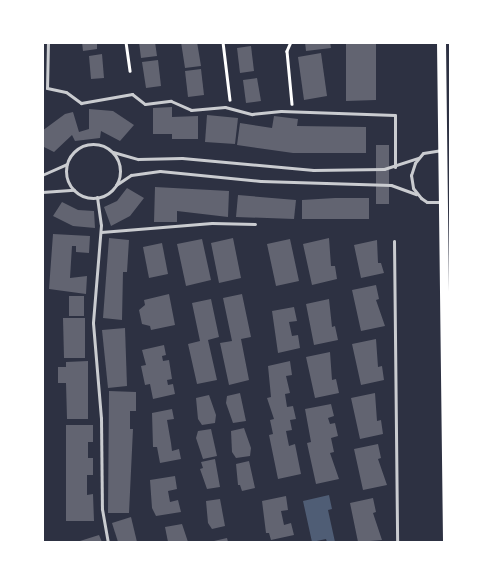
<!DOCTYPE html>
<style>
body{margin:0}
#map{position:relative;width:493px;height:585px;overflow:hidden;background:#2d3142;font-family:Karla,sans-serif}
div>[style]{position:absolute}
.water>*{inset:0;background:#4f5d75}
.building>*{inset:0;background:#626471}
.path>*{height:2.5px;margin:-1.25px;padding:0 1.25px;transform-origin:1.25px;border-radius:1.25px;background:#fff}
.service>*{height:3px;margin:-1.5px;padding:0 1.5px;transform-origin:1.5px;border-radius:1.5px;background:#caccd0}
.service>.ring{margin:-1.5px;padding:0;box-sizing:content-box;background:none;border:3px solid #caccd0;border-radius:50%}
.secondary>*{height:9px;margin:-4.5px;padding:0 4.5px;transform-origin:4.5px;border-radius:4.5px;background:#fff}
span{translate:-50% -50%;white-space:nowrap;text-align:center;line-height:1.15;-webkit-text-stroke:4.5px #fff;paint-order:stroke}
.frame{position:absolute;inset:0;border:44px solid #fff;pointer-events:none}
</style>
<div id="map">
<div class="water">
<div style="clip-path:polygon(329px 495px,332px 509px,328px 510px,335px 542px,327px 542px,326px 539px,312px 542px,303px 501px)"></div>
</div>
<div class="building">
<div style="clip-path:polygon(82px 42px,97px 42px,97px 49px,83px 51px)"></div>
<div style="clip-path:polygon(139px 42px,155px 42px,157px 56px,141px 58px)"></div>
<div style="clip-path:polygon(181px 42px,197px 42px,201px 66px,185px 68px)"></div>
<div style="clip-path:polygon(305px 42px,330px 42px,331px 48px,306px 51px)"></div>
<div style="clip-path:polygon(346px 44px,376px 44px,376px 100px,346px 101px)"></div>
<div style="clip-path:polygon(251px 46px,254px 71px,240px 73px,237px 48px)"></div>
<div style="clip-path:polygon(321px 53px,327px 96px,304px 100px,298px 57px)"></div>
<div style="clip-path:polygon(102px 54px,104px 78px,91px 79px,89px 56px)"></div>
<div style="clip-path:polygon(158px 60px,161px 86px,146px 88px,142px 62px)"></div>
<div style="clip-path:polygon(201px 69px,204px 95px,188px 97px,185px 71px)"></div>
<div style="clip-path:polygon(257px 78px,261px 101px,246px 103px,243px 80px)"></div>
<div style="clip-path:polygon(172px 107px,172px 117px,198px 116px,198px 139px,172px 139px,172px 134px,153px 134px,153px 108px)"></div>
<div style="clip-path:polygon(89px 109px,113px 111px,134px 125px,120px 141px,101px 131px,100px 138px,75px 141px,72px 135px,54px 152px,42px 146px,42px 131px,65px 114px,73px 112px,79px 132px,89px 129px)"></div>
<div style="clip-path:polygon(207px 115px,238px 118px,235px 144px,205px 142px)"></div>
<div style="clip-path:polygon(274px 116px,298px 119px,297px 126px,366px 127px,366px 153px,293px 153px,237px 145px,240px 123px,272px 128px)"></div>
<div style="clip-path:polygon(376px 145px,389px 145px,389px 204px,376px 204px)"></div>
<div style="clip-path:polygon(155px 187px,229px 191px,228px 217px,177px 211px,177px 222px,154px 222px)"></div>
<div style="clip-path:polygon(127px 188px,144px 198px,130px 216px,111px 226px,104px 207px,117px 201px)"></div>
<div style="clip-path:polygon(238px 195px,296px 200px,294px 219px,236px 217px)"></div>
<div style="clip-path:polygon(335px 198px,369px 198px,369px 219px,302px 219px,302px 200px)"></div>
<div style="clip-path:polygon(62px 202px,78px 210px,94px 211px,95px 228px,73px 226px,53px 216px)"></div>
<div style="clip-path:polygon(53px 234px,90px 236px,89px 253px,76px 252px,76px 246px,72px 246px,70px 278px,87px 276px,86px 294px,49px 289px)"></div>
<div style="clip-path:polygon(109px 238px,129px 240px,127px 272px,123px 272px,122px 320px,103px 318px)"></div>
<div style="clip-path:polygon(233px 238px,241px 278px,219px 283px,211px 243px)"></div>
<div style="clip-path:polygon(329px 238px,331px 266px,335px 266px,337px 279px,312px 285px,303px 244px)"></div>
<div style="clip-path:polygon(202px 239px,211px 280px,186px 286px,177px 244px)"></div>
<div style="clip-path:polygon(290px 239px,299px 281px,276px 286px,267px 244px)"></div>
<div style="clip-path:polygon(377px 240px,378px 263px,381px 263px,384px 273px,361px 278px,354px 245px)"></div>
<div style="clip-path:polygon(162px 243px,168px 274px,149px 278px,143px 247px)"></div>
<div style="clip-path:polygon(376px 285px,379px 299px,376px 300px,385px 326px,361px 331px,352px 290px)"></div>
<div style="clip-path:polygon(169px 294px,175px 325px,151px 330px,150px 326px,142px 324px,139px 310px,145px 305px,144px 300px)"></div>
<div style="clip-path:polygon(242px 294px,251px 337px,241px 339px,249px 380px,229px 385px,220px 343px,232px 341px,223px 298px)"></div>
<div style="clip-path:polygon(69px 296px,84px 296px,84px 316px,69px 316px)"></div>
<div style="clip-path:polygon(211px 299px,219px 337px,208px 340px,217px 380px,197px 384px,188px 344px,200px 341px,192px 303px)"></div>
<div style="clip-path:polygon(329px 299px,332px 327px,335px 326px,338px 340px,314px 345px,306px 304px)"></div>
<div style="clip-path:polygon(294px 307px,297px 321px,289px 322px,292px 336px,298px 335px,300px 348px,278px 353px,272px 311px)"></div>
<div style="clip-path:polygon(63px 318px,85px 318px,85px 358px,64px 358px)"></div>
<div style="clip-path:polygon(125px 328px,127px 386px,108px 388px,102px 330px)"></div>
<div style="clip-path:polygon(376px 339px,378px 367px,382px 366px,384px 380px,361px 385px,352px 344px)"></div>
<div style="clip-path:polygon(164px 345px,166px 355px,162px 356px,163px 361px,169px 360px,172px 379px,167px 380px,168px 385px,173px 384px,175px 394px,153px 399px,150px 384px,145px 385px,141px 366px,146px 365px,142px 350px)"></div>
<div style="clip-path:polygon(330px 352px,332px 380px,336px 379px,339px 393px,315px 398px,306px 357px)"></div>
<div style="clip-path:polygon(88px 361px,88px 419px,67px 419px,66px 383px,58px 383px,58px 367px,66px 367px,66px 362px)"></div>
<div style="clip-path:polygon(290px 361px,292px 375px,286px 376px,290px 393px,285px 394px,287px 407px,293px 406px,296px 419px,290px 420px,292px 430px,286px 431px,289px 446px,295px 444px,301px 474px,278px 479px,269px 435px,273px 434px,270px 420px,274px 419px,267px 398px,271px 397px,268px 366px)"></div>
<div style="clip-path:polygon(109px 391px,136px 392px,136px 411px,130px 411px,130px 429px,133px 429px,129px 513px,108px 513px)"></div>
<div style="clip-path:polygon(240px 393px,246px 421px,233px 423px,226px 403px,227px 396px)"></div>
<div style="clip-path:polygon(375px 393px,377px 421px,381px 420px,383px 434px,360px 439px,351px 398px)"></div>
<div style="clip-path:polygon(209px 395px,216px 415px,215px 423px,202px 425px,198px 419px,196px 398px)"></div>
<div style="clip-path:polygon(331px 404px,334px 416px,328px 418px,330px 424px,335px 423px,338px 436px,331px 438px,334px 452px,330px 453px,339px 479px,316px 484px,307px 443px,311px 442px,305px 409px)"></div>
<div style="clip-path:polygon(172px 409px,174px 419px,167px 420px,171px 443px,172px 451px,179px 449px,181px 459px,160px 463px,157px 447px,153px 447px,152px 413px)"></div>
<div style="clip-path:polygon(66px 425px,93px 425px,93px 442px,88px 442px,88px 458px,93px 458px,93px 475px,87px 475px,87px 495px,93px 494px,94px 521px,66px 521px)"></div>
<div style="clip-path:polygon(244px 428px,251px 448px,250px 456px,236px 458px,232px 452px,231px 431px)"></div>
<div style="clip-path:polygon(211px 429px,217px 456px,203px 459px,196px 438px,198px 431px)"></div>
<div style="clip-path:polygon(378px 444px,381px 458px,378px 459px,387px 485px,363px 490px,354px 449px)"></div>
<div style="clip-path:polygon(215px 459px,220px 487px,207px 489px,200px 469px,203px 468px,201px 462px)"></div>
<div style="clip-path:polygon(249px 461px,255px 488px,242px 491px,240px 485px,238px 485px,236px 464px)"></div>
<div style="clip-path:polygon(175px 476px,177px 489px,168px 491px,170px 502px,178px 500px,181px 512px,156px 516px,152px 508px,150px 480px)"></div>
<div style="clip-path:polygon(286px 496px,288px 510px,281px 511px,284px 525px,291px 523px,294px 535px,271px 540px,269px 533px,266px 533px,262px 501px)"></div>
<div style="clip-path:polygon(373px 498px,376px 512px,373px 513px,382px 540px,358px 542px,350px 503px)"></div>
<div style="clip-path:polygon(220px 499px,225px 526px,212px 529px,208px 523px,206px 501px)"></div>
<div style="clip-path:polygon(131px 517px,137px 542px,118px 542px,112px 523px)"></div>
<div style="clip-path:polygon(182px 524px,188px 542px,168px 542px,165px 527px)"></div>
<div style="clip-path:polygon(99px 535px,102px 542px,81px 542px,80px 541px)"></div>
<div style="clip-path:polygon(227px 538px,228px 542px,214px 542px,214px 541px)"></div>
</div>
<div class="path">
<div style="left:126px;top:42px;width:29px;rotate:82deg"></div>
<div style="left:223px;top:42px;width:58px;rotate:83.1deg"></div>
<div style="left:291px;top:42px;width:10px;rotate:114deg"></div>
<div style="left:287px;top:51px;width:53px;rotate:84.6deg"></div>
</div>
<div class="service">
<div style="left:48px;top:42px;width:46px;rotate:91.2deg"></div>
<div style="left:47px;top:88px;width:19px;rotate:12deg"></div>
<div style="left:66px;top:92px;width:19px;rotate:36deg"></div>
<div style="left:81px;top:103px;width:52px;rotate:-10deg"></div>
<div style="left:132px;top:94px;width:16px;rotate:38deg"></div>
<div style="left:145px;top:104px;width:26px;rotate:-7deg"></div>
<div style="left:171px;top:101px;width:22px;rotate:24deg"></div>
<div style="left:191px;top:110px;width:34px;rotate:-5deg"></div>
<div style="left:225px;top:107px;width:28px;rotate:15deg"></div>
<div style="left:252px;top:114px;width:29px;rotate:-6deg"></div>
<div style="left:281px;top:111px;width:114px;rotate:2deg"></div>
<div style="left:395px;top:115px;width:52px;rotate:90deg"></div>
<div class="ring" style="left:66px;top:144px;width:51px;height:51px"></div>
<div style="left:442px;top:150px;width:19px;rotate:171deg"></div>
<div style="left:423px;top:153px;width:13px;rotate:129deg"></div>
<div style="left:415px;top:163px;width:13px;rotate:108deg"></div>
<div style="left:411px;top:175px;width:13px;rotate:81deg"></div>
<div style="left:413px;top:188px;width:13px;rotate:51deg"></div>
<div style="left:421px;top:198px;width:7px;rotate:34deg"></div>
<div style="left:427px;top:202px;width:16px"></div>
<div style="left:113px;top:152px;width:26px;rotate:16deg"></div>
<div style="left:138px;top:159px;width:44px;rotate:-1.3deg"></div>
<div style="left:182px;top:158px;width:132px;rotate:5.2deg"></div>
<div style="left:313px;top:170px;width:71px;rotate:-0.8deg"></div>
<div style="left:384px;top:169px;width:36px;rotate:-18deg"></div>
<div style="left:42px;top:175px;width:27px;rotate:-24deg"></div>
<div style="left:116px;top:185px;width:18px;rotate:-34deg"></div>
<div style="left:131px;top:175px;width:29px;rotate:-8deg"></div>
<div style="left:160px;top:171px;width:101px;rotate:5.7deg"></div>
<div style="left:261px;top:181px;width:130px;rotate:1.8deg"></div>
<div style="left:391px;top:185px;width:27px;rotate:20deg"></div>
<div style="left:42px;top:192px;width:32px;rotate:-4deg"></div>
<div style="left:97px;top:197px;width:28px;rotate:82deg"></div>
<div style="left:101px;top:225px;width:98px;rotate:94.7deg"></div>
<div style="left:93px;top:323px;width:95px;rotate:85.2deg"></div>
<div style="left:101px;top:418px;width:91px;rotate:89.4deg"></div>
<div style="left:102px;top:509px;width:34px;rotate:80deg"></div>
<div style="left:101px;top:232px;width:111px;rotate:-4.6deg"></div>
<div style="left:212px;top:223px;width:43px;rotate:1.3deg"></div>
<div style="left:394px;top:241px;width:301px;rotate:89.4deg"></div>
</div>
<div class="secondary">
<div style="left:441px;top:42px;width:500px;rotate:89.31deg"></div>
</div>
<div class="frame"></div>
</div>
